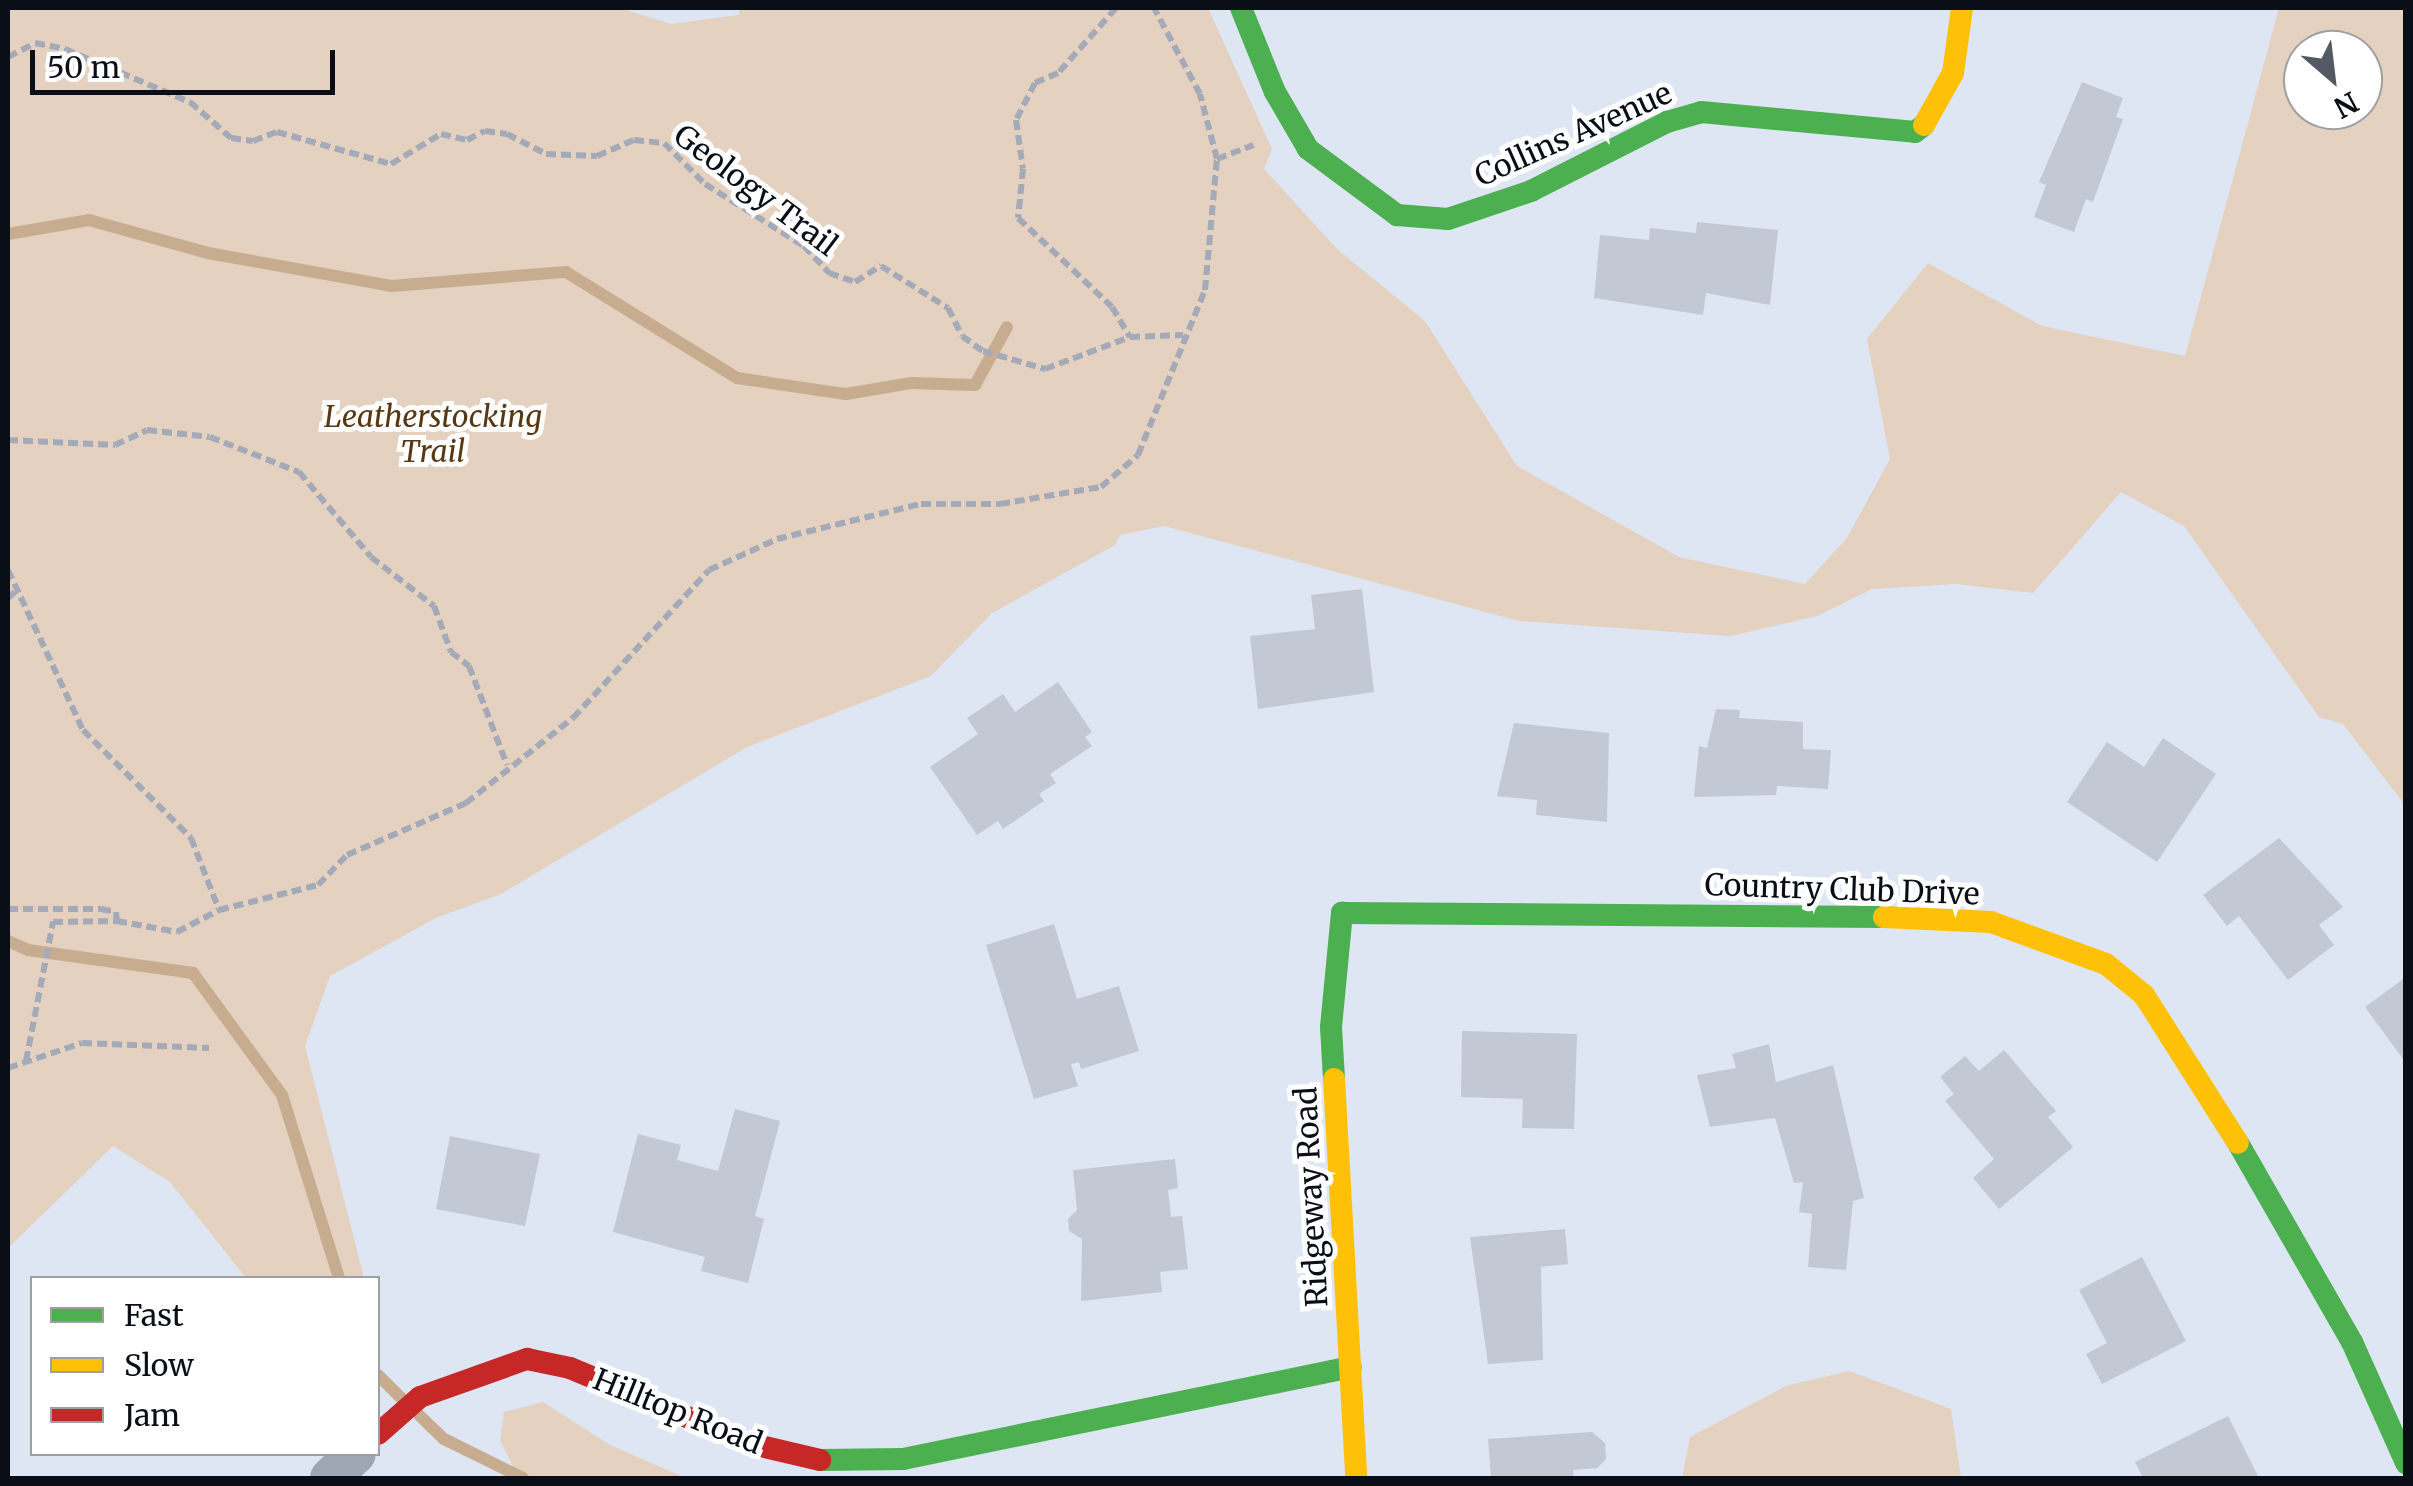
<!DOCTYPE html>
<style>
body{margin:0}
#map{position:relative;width:2413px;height:1486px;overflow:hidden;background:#dee6f4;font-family:Merriweather,serif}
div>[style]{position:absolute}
.green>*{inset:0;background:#e4d1bf}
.stream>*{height:12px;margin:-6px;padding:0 6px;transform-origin:6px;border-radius:6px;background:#c8ac8f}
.building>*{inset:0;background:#c3c9d4}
.path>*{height:6px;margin-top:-3px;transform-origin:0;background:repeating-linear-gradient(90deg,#a4aab7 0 10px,transparent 0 15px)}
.street>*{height:40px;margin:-20px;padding:0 20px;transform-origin:20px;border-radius:20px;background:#9ea6b4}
.fast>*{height:22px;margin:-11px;padding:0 11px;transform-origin:11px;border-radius:11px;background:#4caf50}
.slow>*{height:22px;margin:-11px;padding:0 11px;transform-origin:11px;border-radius:11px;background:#ffc107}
.jam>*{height:22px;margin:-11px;padding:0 11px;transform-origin:11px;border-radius:11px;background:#c62828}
span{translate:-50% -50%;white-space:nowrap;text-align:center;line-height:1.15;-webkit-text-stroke:10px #fff;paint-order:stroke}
.street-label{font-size:30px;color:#0a0f17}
.park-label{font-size:30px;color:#563813;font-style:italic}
.frame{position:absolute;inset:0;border:10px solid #0a0f17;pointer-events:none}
.legend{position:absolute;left:30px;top:1276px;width:350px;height:180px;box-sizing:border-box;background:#fff;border:2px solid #9d9fa2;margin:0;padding:12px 18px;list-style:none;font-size:30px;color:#0a0f17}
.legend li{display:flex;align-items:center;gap:20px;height:50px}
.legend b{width:50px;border:2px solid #9d9fa2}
.north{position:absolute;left:2283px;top:30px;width:100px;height:100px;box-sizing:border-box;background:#fff;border:2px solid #9d9fa2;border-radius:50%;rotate:152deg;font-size:28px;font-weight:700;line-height:40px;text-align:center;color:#0a0f17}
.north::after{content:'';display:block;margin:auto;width:35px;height:45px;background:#545a64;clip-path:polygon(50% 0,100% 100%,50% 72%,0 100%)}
.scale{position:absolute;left:30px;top:50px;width:305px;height:45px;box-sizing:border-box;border:5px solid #0a0f17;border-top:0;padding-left:12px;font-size:30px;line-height:35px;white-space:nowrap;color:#0a0f17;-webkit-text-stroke:8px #fff;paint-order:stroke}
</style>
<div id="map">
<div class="green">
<div style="clip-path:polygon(evenodd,8px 8px,620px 8px,671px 24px,738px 15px,741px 8px,1208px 8px,1272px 149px,1264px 169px,1337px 249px,1425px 321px,1517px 466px,1679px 557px,1805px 584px,1847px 538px,1890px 459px,1867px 339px,1928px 263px,2042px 326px,2185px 356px,2279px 8px,2405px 8px,2405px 805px,2343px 724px,2319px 717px,2184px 526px,2121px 492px,2033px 593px,1956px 584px,1872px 589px,1817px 616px,1730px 636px,1519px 621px,1164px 526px,1120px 535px,1115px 545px,992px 613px,931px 676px,747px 747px,501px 894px,436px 918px,330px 976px,305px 1046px,364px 1278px,246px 1278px,170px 1182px,113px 1146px,8px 1248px,8px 8px,2303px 50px,2363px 50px,2363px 110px,2303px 110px,2303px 50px)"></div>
<div style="clip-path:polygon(1849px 1371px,1951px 1409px,1961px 1478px,1682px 1478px,1690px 1437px,1786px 1386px)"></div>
<div style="clip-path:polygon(543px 1402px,610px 1445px,686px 1478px,519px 1478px,500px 1440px,504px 1412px)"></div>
</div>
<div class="stream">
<div style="left:8px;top:234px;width:82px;rotate:-9.8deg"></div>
<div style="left:89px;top:220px;width:123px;rotate:15.5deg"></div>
<div style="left:208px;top:253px;width:186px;rotate:10.2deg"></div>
<div style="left:391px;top:286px;width:176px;rotate:-4.6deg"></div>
<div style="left:566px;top:272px;width:201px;rotate:31.8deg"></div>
<div style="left:737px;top:378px;width:110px;rotate:8.4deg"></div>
<div style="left:846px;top:394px;width:67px;rotate:-9.5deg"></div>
<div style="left:912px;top:383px;width:63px;rotate:1.8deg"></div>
<div style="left:975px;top:385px;width:66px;rotate:-61.1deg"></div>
<div style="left:8px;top:941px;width:22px;rotate:24deg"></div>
<div style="left:28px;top:950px;width:167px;rotate:7.9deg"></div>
<div style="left:193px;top:973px;width:151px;rotate:53.9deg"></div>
<div style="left:282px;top:1095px;width:192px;rotate:72.7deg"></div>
<div style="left:378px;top:1375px;width:33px;rotate:45deg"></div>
<div style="left:419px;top:1415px;width:35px;rotate:44deg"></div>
<div style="left:444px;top:1439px;width:88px;rotate:26.3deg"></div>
</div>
<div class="building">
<div style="clip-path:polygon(2082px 82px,2123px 98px,2116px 117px,2123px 119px,2093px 202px,2086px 199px,2074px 232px,2034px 217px,2046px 185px,2039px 182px)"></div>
<div style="clip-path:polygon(1697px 222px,1778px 230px,1770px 305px,1706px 293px,1703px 315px,1594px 298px,1600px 235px,1649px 240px,1650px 228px,1696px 233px)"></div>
<div style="clip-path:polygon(1362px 589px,1374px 692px,1258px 709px,1250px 636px,1315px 629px,1311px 595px)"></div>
<div style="clip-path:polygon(1058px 682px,1092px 732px,1085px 737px,1092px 746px,1050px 774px,1056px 783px,1039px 794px,1044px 801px,1003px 829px,998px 821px,977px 835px,930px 767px,978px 734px,967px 718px,1003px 694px,1015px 712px)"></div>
<div style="clip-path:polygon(1716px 709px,1740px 710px,1739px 718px,1803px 722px,1803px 749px,1831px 750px,1828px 789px,1777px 786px,1776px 795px,1694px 797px,1699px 746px,1707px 748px)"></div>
<div style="clip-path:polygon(1514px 723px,1609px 733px,1607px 822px,1536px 815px,1537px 800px,1497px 796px)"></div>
<div style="clip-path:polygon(2163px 738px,2216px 774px,2157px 862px,2067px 802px,2107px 742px,2144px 767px)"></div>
<div style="clip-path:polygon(2279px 838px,2343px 907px,2319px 925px,2334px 945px,2288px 980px,2239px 916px,2227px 926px,2203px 895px)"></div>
<div style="clip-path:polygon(1054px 924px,1077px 999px,1119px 986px,1139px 1051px,1081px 1069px,1079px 1062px,1071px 1064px,1078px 1086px,1034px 1099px,986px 945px)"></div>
<div style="clip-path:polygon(2406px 977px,2406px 1063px,2365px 1007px)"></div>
<div style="clip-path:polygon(1462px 1031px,1577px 1034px,1574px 1129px,1522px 1128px,1523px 1099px,1461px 1097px)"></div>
<div style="clip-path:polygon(1769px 1044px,1776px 1082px,1833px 1065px,1864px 1198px,1853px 1201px,1846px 1270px,1808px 1267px,1812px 1214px,1799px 1212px,1803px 1182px,1794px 1183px,1775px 1118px,1710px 1127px,1697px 1075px,1736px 1068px,1732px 1054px)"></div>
<div style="clip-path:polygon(2004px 1050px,2056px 1111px,2048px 1117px,2073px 1147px,1999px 1209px,1973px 1178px,1994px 1159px,1945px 1101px,1954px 1094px,1940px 1077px,1965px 1056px,1979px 1071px)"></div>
<div style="clip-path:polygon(735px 1109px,780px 1121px,755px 1216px,764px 1219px,748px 1283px,701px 1271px,705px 1257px,613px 1232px,638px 1134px,681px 1145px,677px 1160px,718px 1171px)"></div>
<div style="clip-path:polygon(450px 1136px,540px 1154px,525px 1226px,436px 1209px)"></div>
<div style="clip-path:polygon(1175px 1159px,1178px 1188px,1168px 1190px,1171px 1217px,1182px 1216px,1188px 1269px,1160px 1272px,1162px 1292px,1081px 1301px,1082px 1239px,1069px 1231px,1068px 1219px,1077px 1210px,1073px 1170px)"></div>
<div style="clip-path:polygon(1565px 1229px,1568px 1264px,1541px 1267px,1543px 1360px,1488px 1364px,1470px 1237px)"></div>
<div style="clip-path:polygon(2142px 1257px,2186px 1341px,2102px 1384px,2086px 1354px,2107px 1343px,2079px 1290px)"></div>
<div style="clip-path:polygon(2228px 1416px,2259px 1478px,2143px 1478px,2135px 1462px)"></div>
<div style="clip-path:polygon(1592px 1432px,1605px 1443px,1606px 1459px,1597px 1468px,1573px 1470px,1574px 1478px,1491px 1478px,1488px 1439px)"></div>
</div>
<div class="path">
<div style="left:1116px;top:8px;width:87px;rotate:131.7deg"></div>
<div style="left:1058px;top:73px;width:25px;rotate:157deg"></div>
<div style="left:1035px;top:83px;width:42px;rotate:117.2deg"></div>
<div style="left:1016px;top:120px;width:49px;rotate:81.9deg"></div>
<div style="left:1023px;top:169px;width:49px;rotate:95.8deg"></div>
<div style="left:1018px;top:218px;width:129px;rotate:43.4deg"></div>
<div style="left:1112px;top:307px;width:35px;rotate:59deg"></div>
<div style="left:8px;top:57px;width:30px;rotate:-27deg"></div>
<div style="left:35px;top:43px;width:31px;rotate:11deg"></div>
<div style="left:65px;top:49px;width:136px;rotate:23deg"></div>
<div style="left:190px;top:102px;width:55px;rotate:41.3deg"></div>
<div style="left:231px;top:138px;width:22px;rotate:8deg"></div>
<div style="left:253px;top:141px;width:26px;rotate:-21deg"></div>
<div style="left:277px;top:132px;width:118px;rotate:15.7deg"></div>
<div style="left:391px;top:164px;width:58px;rotate:-31deg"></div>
<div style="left:441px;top:134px;width:27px;rotate:13deg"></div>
<div style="left:467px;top:140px;width:20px;rotate:-27deg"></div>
<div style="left:485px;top:131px;width:22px;rotate:8deg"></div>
<div style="left:507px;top:134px;width:44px;rotate:27.1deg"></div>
<div style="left:546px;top:154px;width:51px;rotate:2.2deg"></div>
<div style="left:597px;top:156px;width:40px;rotate:-23.4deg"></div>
<div style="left:634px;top:140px;width:30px;rotate:6deg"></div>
<div style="left:664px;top:143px;width:58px;rotate:45deg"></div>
<div style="left:705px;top:184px;width:117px;rotate:32.1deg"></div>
<div style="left:804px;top:246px;width:37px;rotate:47deg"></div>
<div style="left:829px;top:273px;width:28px;rotate:19deg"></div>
<div style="left:855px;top:282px;width:31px;rotate:-32deg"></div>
<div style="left:881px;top:266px;width:79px;rotate:32.1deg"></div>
<div style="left:948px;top:308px;width:31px;rotate:63deg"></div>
<div style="left:962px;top:336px;width:26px;rotate:36deg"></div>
<div style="left:983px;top:351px;width:65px;rotate:16.2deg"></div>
<div style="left:1045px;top:369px;width:91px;rotate:-20.6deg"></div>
<div style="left:1130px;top:337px;width:53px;rotate:-2.2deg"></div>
<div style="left:1217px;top:159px;width:39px;rotate:-21deg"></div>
<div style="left:8px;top:440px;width:107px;rotate:2.7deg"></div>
<div style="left:115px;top:445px;width:35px;rotate:-25deg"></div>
<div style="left:147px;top:430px;width:63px;rotate:6.3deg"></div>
<div style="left:210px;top:437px;width:96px;rotate:21.5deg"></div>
<div style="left:299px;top:472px;width:111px;rotate:49.7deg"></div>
<div style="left:371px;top:557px;width:80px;rotate:37.9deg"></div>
<div style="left:434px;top:606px;width:49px;rotate:69.7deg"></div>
<div style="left:451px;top:652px;width:23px;rotate:38deg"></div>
<div style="left:469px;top:666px;width:106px;rotate:69deg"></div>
<div style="left:8px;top:570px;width:177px;rotate:64.9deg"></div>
<div style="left:83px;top:730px;width:153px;rotate:45deg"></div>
<div style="left:191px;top:838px;width:77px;rotate:68.7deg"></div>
<div style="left:8px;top:598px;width:9px;rotate:-41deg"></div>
<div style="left:8px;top:909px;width:93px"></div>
<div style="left:101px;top:909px;width:15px;rotate:11deg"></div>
<div style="left:116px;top:912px;width:9px;rotate:84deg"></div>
<div style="left:26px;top:1061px;width:142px;rotate:-79deg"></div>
<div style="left:53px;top:922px;width:64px;rotate:-0.9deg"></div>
<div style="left:117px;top:921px;width:61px;rotate:10.4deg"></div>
<div style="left:177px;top:932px;width:47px;rotate:-27.6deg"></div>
<div style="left:219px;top:910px;width:102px;rotate:-14.2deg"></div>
<div style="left:318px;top:885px;width:42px;rotate:-46deg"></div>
<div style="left:347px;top:855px;width:130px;rotate:-23.6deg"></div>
<div style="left:466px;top:803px;width:137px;rotate:-38.5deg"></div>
<div style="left:573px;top:718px;width:201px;rotate:-47.4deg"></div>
<div style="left:709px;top:570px;width:75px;rotate:-24.5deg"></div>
<div style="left:777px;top:539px;width:148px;rotate:-13.7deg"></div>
<div style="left:921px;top:504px;width:79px"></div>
<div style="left:1000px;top:504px;width:102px;rotate:-9.6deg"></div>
<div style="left:1101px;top:487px;width:49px;rotate:-40.9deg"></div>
<div style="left:1138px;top:455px;width:178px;rotate:-67.9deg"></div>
<div style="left:1205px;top:290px;width:132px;rotate:-84.8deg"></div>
<div style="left:1217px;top:159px;width:67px;rotate:-104.7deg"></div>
<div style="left:1200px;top:94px;width:98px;rotate:-118.1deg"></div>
<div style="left:8px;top:1068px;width:78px;rotate:-18.7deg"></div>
<div style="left:82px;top:1043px;width:127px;rotate:2.3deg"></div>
</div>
<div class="street">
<div style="left:330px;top:1478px;width:35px;rotate:-43deg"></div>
</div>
<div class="fast">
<div style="left:1241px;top:8px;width:91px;rotate:68deg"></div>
<div style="left:1275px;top:92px;width:66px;rotate:59.9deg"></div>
<div style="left:1308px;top:149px;width:111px;rotate:36.6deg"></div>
<div style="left:1397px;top:215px;width:51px;rotate:4.5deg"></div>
<div style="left:1448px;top:219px;width:88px;rotate:-18.6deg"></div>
<div style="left:1531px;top:191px;width:153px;rotate:-26.9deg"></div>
<div style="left:1667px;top:122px;width:35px;rotate:-16deg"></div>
<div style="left:1701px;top:112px;width:215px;rotate:5.3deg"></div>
<div style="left:1915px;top:132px;width:11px;rotate:-38deg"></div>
<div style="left:1334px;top:1079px;width:52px;rotate:-93.3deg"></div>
<div style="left:1331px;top:1027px;width:115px;rotate:-84.5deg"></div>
<div style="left:1342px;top:913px;width:542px;rotate:0.42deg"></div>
<div style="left:2238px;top:1143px;width:229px;rotate:60.2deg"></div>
<div style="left:2352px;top:1342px;width:133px;rotate:65.9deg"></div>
<div style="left:820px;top:1460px;width:83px;rotate:-0.7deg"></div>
<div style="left:903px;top:1459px;width:457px;rotate:-11.6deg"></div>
</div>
<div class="slow">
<div style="left:1924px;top:125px;width:60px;rotate:-60.9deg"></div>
<div style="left:1953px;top:73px;width:66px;rotate:-82.1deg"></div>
<div style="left:1884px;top:917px;width:107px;rotate:2.7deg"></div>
<div style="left:1991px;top:922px;width:122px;rotate:20.1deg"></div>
<div style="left:2106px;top:964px;width:49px;rotate:39.2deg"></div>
<div style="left:2144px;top:995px;width:175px;rotate:57.6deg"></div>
<div style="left:1334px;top:1079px;width:400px;rotate:86.8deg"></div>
</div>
<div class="jam">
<div style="left:378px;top:1434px;width:56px;rotate:-41.4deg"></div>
<div style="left:420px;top:1397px;width:114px;rotate:-19.6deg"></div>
<div style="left:527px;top:1359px;width:44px;rotate:11.8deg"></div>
<div style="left:570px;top:1368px;width:197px;rotate:22.7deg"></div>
<div style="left:752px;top:1444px;width:70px;rotate:13.2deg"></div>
</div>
<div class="street-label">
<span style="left:1573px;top:134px;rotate:-24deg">Collins Avenue</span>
<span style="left:756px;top:190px;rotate:37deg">Geology Trail</span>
<span style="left:1842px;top:889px;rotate:2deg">Country Club Drive</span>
<span style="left:1311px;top:1197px;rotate:-93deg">Ridgeway Road</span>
<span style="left:678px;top:1411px;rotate:22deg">Hilltop Road</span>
</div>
<div class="park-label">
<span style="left:433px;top:433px">Leatherstocking<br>Trail</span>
</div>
<div class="frame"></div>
<ul class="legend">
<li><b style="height:12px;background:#4caf50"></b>Fast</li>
<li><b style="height:12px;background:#ffc107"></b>Slow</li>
<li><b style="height:12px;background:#c62828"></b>Jam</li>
</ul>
<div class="north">N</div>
<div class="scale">50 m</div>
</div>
